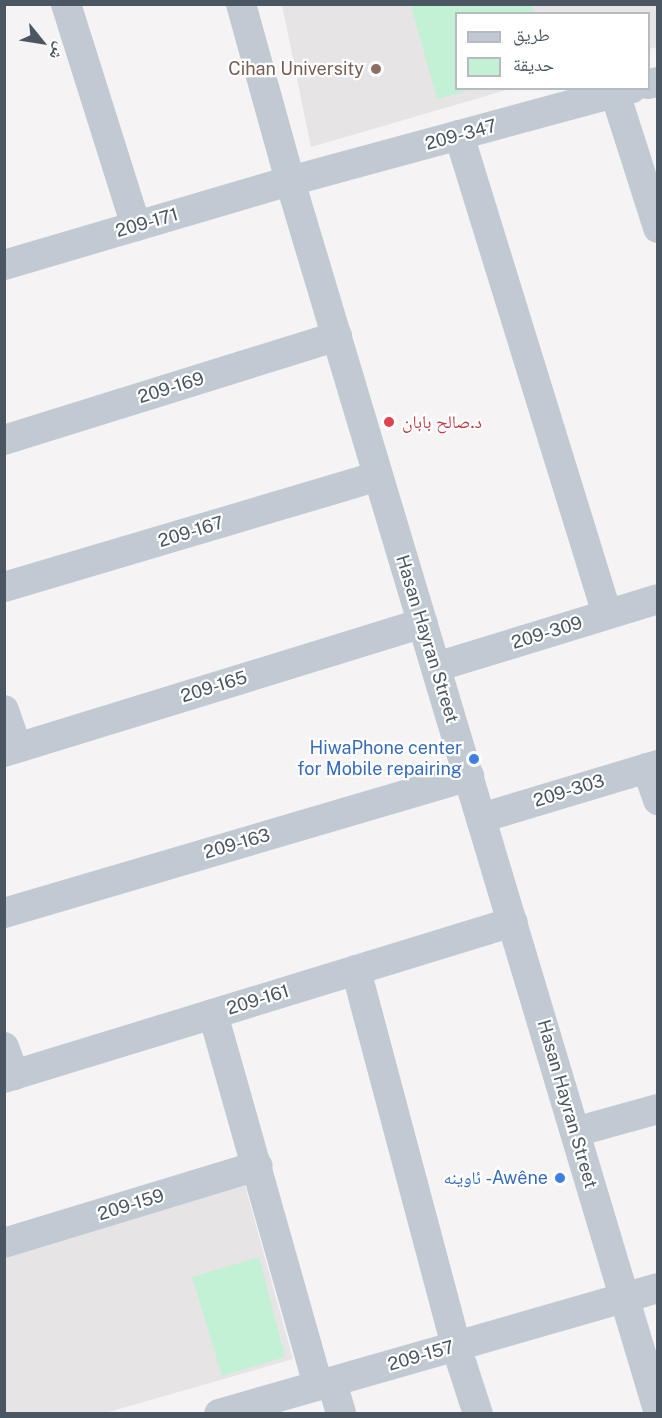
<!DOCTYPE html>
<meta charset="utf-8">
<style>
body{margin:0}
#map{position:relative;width:662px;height:1418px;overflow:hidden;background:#f5f3f3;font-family:"Public Sans","Noto Naskh Arabic",sans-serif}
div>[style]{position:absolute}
.education>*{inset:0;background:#e6e4e5}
.green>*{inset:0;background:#c3f1d5}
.minor>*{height:30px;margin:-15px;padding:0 15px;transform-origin:15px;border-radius:15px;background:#c1cad2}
.dots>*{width:16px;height:16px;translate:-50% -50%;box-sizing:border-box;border:3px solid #fff;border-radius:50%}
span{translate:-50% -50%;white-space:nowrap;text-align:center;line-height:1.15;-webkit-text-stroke:4.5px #fff;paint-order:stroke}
.education-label{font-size:18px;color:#785e54}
.right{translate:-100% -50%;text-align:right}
.street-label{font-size:18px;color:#4a5661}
.health-label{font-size:18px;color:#be3a42}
.left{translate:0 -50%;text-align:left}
.shop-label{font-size:18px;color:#366cbe}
.frame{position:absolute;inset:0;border:6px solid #4a5661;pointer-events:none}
.legend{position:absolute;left:455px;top:12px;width:195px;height:78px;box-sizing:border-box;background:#fff;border:2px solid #b7bbc0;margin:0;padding:8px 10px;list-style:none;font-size:18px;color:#4a5661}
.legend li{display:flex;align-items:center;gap:12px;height:30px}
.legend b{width:30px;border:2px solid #b7bbc0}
.north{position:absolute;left:12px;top:12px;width:60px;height:60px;-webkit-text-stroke:4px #fff;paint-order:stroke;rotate:120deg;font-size:16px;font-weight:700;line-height:24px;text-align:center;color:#4a5661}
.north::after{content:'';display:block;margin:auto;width:21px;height:27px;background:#4a5661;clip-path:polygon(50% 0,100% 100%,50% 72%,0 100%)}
</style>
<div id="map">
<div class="education">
<div style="clip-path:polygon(282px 5px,657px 5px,657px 47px,649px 49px,648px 14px,456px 14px,456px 88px,510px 89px,311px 147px)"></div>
<div style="clip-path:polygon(244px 1182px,293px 1359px,105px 1413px,5px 1414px,5px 1256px)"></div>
</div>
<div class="green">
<div style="clip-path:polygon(411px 5px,532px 5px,534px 13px,456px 14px,456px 88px,474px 89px,437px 99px)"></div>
<div style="clip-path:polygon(259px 1257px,285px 1357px,222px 1376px,192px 1277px)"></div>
</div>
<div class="minor">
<div style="left:66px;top:4px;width:233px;rotate:72.5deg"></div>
<div style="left:241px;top:4px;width:184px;rotate:74.5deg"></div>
<div style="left:290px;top:181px;width:1283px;rotate:73.33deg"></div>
<div style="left:648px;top:84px;width:10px;rotate:-11deg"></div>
<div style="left:615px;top:93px;width:142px;rotate:72.3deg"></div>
<div style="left:459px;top:135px;width:501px;rotate:72.83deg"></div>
<div style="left:4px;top:265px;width:298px;rotate:-16.4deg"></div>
<div style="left:290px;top:181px;width:354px;rotate:-15.2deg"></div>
<div style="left:4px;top:440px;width:349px;rotate:-17.3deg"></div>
<div style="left:4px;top:587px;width:390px;rotate:-16.5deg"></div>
<div style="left:436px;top:667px;width:232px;rotate:-17deg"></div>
<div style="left:4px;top:710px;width:40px;rotate:71.1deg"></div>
<div style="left:4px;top:752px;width:438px;rotate:-17.1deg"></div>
<div style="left:647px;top:768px;width:34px;rotate:71deg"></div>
<div style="left:481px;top:818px;width:185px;rotate:-16.7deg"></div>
<div style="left:4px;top:913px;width:485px;rotate:-16.4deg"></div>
<div style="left:356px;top:970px;width:389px;rotate:75.1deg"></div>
<div style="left:456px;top:1346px;width:71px;rotate:72.1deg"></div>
<div style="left:213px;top:1014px;width:386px;rotate:74.2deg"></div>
<div style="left:4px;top:1047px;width:30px;rotate:70deg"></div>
<div style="left:4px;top:1078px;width:532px;rotate:-17.04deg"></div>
<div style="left:575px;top:1132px;width:86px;rotate:-15.5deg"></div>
<div style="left:4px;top:1243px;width:265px;rotate:-16.9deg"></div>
<div style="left:332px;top:1382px;width:33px;rotate:74deg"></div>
<div style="left:219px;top:1414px;width:457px;rotate:-16deg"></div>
</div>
<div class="dots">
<div style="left:376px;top:69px;background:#8d6e63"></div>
<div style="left:389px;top:422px;background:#e0444e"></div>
<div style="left:474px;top:759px;background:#3f7fe0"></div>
<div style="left:560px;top:1178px;background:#3f7fe0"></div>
</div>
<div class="education-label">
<span class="right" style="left:364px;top:69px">Cihan University</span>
</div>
<div class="street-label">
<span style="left:461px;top:135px;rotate:-15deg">209-347</span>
<span style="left:147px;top:223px;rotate:-16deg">209-171</span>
<span style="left:171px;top:388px;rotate:-17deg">209-169</span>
<span style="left:191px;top:532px;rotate:-17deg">209-167</span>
<span style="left:547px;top:633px;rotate:-17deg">209-309</span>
<span style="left:427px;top:639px;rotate:73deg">Hasan Hayran Street</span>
<span style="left:214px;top:687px;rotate:-17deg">209-165</span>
<span style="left:569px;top:791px;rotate:-17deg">209-303</span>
<span style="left:237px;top:844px;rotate:-16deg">209-163</span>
<span style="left:258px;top:1000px;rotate:-17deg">209-161</span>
<span style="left:567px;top:1104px;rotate:74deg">Hasan Hayran Street</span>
<span style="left:131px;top:1205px;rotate:-17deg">209-159</span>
<span style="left:421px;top:1356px;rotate:-16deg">209-157</span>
</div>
<div class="health-label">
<span class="left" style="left:402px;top:422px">د.صالح بابان</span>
</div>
<div class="shop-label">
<span class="right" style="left:462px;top:759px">HiwaPhone center<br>for Mobile repairing</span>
<span class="right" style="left:548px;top:1178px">ئاوینە - Awêne</span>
</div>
<div class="frame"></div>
<ul class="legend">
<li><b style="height:8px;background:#c1cad2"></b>طريق</li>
<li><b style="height:16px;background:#c3f1d5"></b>حديقة</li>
</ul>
<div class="north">ش</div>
</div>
